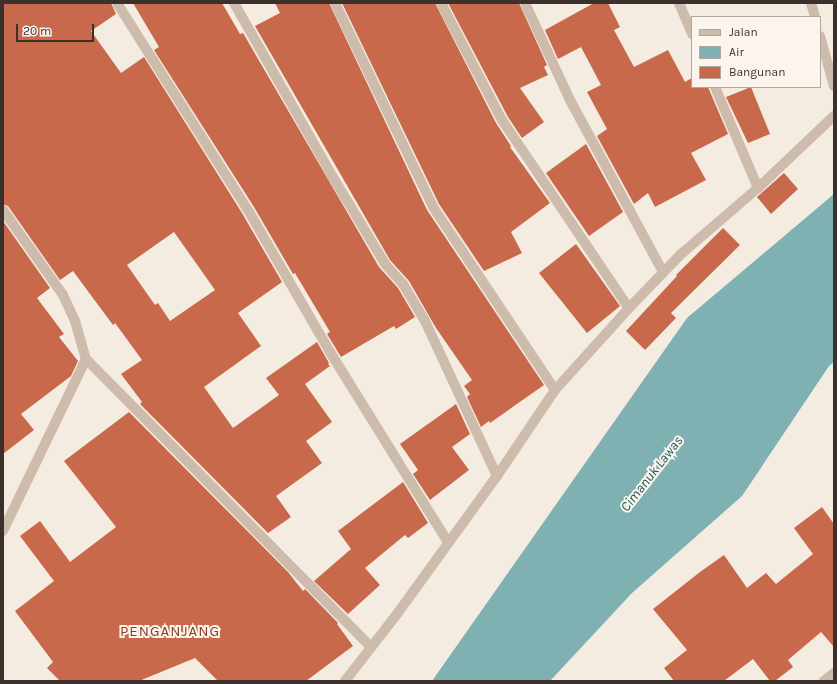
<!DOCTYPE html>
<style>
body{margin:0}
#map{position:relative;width:837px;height:684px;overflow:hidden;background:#f4ebe1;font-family:Karla,sans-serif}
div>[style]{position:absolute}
.water>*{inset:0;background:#7fb0b2}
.building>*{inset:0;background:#c8694b}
.minor>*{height:10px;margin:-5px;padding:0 5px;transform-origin:5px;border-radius:5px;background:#cdbbac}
span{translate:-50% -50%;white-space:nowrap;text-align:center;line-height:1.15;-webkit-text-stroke:4px #fbf5ee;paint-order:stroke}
.water-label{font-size:14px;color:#1f5a5e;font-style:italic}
.quarter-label{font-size:15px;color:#8c3b22;letter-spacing:1px}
.frame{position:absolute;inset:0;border:4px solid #3b302b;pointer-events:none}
.legend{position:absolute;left:691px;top:16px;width:130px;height:72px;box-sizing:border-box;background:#fbf5ee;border:1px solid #aea6a0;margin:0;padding:5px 7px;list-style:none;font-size:12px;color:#3b302b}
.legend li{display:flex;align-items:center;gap:8px;height:20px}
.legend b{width:20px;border:1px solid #aea6a0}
.scale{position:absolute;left:16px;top:24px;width:78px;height:18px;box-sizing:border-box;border:2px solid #3b302b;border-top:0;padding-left:5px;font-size:12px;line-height:14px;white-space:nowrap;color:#3b302b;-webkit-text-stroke:3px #fbf5ee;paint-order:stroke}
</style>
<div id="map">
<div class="water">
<div style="clip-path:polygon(834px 194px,834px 362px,829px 366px,742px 496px,632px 593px,550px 681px,432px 681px,687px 318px)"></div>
</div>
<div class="building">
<div style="clip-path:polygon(evenodd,3px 3px,111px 3px,116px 14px,91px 31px,121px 73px,144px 57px,242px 213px,282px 282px,238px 313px,261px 346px,204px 387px,233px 428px,279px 395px,266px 378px,317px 342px,329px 363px,328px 364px,330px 366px,305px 384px,332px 422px,306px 441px,322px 463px,276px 496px,291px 517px,268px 533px,140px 404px,142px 402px,121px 374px,142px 360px,115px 323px,113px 325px,73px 271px,60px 280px,8px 206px,3px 204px,3px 3px,174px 232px,215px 290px,170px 321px,158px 303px,155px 305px,127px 265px,174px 232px)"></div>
<div style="clip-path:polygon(133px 3px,222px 3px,240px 34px,243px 33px,379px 267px,398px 288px,415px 317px,396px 329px,394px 326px,341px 357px,327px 334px,330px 332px,295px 273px,293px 274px,254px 207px,154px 50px,159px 47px)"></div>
<div style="clip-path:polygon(275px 3px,329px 3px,427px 210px,544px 385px,490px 423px,489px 421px,481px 427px,467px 397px,470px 394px,464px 386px,472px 380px,436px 328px,409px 281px,390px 260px,255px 26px,280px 13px)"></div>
<div style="clip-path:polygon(342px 3px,435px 3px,496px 123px,511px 146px,510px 147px,550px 203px,511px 232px,522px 253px,484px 271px,439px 204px)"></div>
<div style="clip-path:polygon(448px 3px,519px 3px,547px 65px,544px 67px,548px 75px,520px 88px,544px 122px,522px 138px,508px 117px)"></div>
<div style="clip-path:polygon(594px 3px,608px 3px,620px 27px,614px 30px,634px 67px,668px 50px,685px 82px,692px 78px,692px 87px,708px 87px,728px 134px,691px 153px,706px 180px,655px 207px,648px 193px,634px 204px,597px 136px,607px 129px,587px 92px,601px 85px,581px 47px,558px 59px,545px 30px)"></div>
<div style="clip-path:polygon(751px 87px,770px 134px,748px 143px,726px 97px)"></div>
<div style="clip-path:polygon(586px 144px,623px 212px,589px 236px,546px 173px)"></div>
<div style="clip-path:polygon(784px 173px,798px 189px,771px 214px,757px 197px)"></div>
<div style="clip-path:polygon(3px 221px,50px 288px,37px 298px,64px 334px,59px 337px,78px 361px,71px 376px,21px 414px,34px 430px,3px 454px)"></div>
<div style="clip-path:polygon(723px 228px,740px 245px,671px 313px,676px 318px,645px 350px,626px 331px,677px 276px,676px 275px)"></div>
<div style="clip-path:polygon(576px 244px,620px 306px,587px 333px,539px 273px)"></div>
<div style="clip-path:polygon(456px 404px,470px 434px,452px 447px,469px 470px,430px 500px,413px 474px,418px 470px,400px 444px)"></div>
<div style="clip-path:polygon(129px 412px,288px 572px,303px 591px,305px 589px,338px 623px,337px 624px,353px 646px,306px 681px,218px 681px,195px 658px,139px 681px,60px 681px,47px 668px,53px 662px,15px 611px,54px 581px,20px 536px,40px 521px,70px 562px,116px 527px,64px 461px)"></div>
<div style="clip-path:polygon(403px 482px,428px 523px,408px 538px,405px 535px,365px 568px,380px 585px,348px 614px,314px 581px,351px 549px,338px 531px)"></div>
<div style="clip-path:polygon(822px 507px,834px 524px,834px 647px,821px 632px,788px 660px,793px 667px,775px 681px,770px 681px,753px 659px,724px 681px,674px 681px,664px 668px,687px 650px,653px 609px,700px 572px,724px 555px,747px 588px,766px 573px,776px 584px,813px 554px,794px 528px)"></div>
</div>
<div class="minor">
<div style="left:117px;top:3px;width:245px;rotate:57.7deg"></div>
<div style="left:248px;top:210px;width:164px;rotate:60deg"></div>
<div style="left:330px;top:352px;width:224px;rotate:58.2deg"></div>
<div style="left:234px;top:3px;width:200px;rotate:60.4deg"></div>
<div style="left:333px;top:177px;width:101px;rotate:59.1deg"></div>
<div style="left:385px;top:264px;width:27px;rotate:48deg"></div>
<div style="left:403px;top:284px;width:43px;rotate:59.3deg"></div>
<div style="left:425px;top:321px;width:171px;rotate:65.1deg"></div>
<div style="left:335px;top:3px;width:226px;rotate:64.3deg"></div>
<div style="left:433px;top:207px;width:220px;rotate:56.3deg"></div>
<div style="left:441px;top:3px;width:132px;rotate:62.5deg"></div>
<div style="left:502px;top:120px;width:227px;rotate:56deg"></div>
<div style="left:525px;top:3px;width:107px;rotate:65.1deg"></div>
<div style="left:570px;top:100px;width:196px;rotate:61.6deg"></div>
<div style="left:679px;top:3px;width:34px;rotate:67deg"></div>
<div style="left:811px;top:3px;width:15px;rotate:74deg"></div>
<div style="left:820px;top:36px;width:52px;rotate:74.4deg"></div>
<div style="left:715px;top:87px;width:110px;rotate:66.9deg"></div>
<div style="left:3px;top:210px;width:104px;rotate:54.8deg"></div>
<div style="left:63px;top:295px;width:29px;rotate:65deg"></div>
<div style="left:75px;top:321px;width:40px;rotate:74deg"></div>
<div style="left:86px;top:359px;width:191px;rotate:115.8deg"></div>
<div style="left:86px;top:359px;width:405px;rotate:45.3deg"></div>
<div style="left:345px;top:681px;width:85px;rotate:-52.2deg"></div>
<div style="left:397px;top:614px;width:170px;rotate:-54.1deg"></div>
<div style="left:497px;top:476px;width:104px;rotate:-56deg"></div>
<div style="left:555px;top:390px;width:110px;rotate:-47.9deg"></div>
<div style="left:629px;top:308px;width:74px;rotate:-46.1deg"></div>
<div style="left:680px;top:255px;width:103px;rotate:-40.7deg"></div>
<div style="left:758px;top:188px;width:105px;rotate:-43.5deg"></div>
<div style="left:824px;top:681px;width:13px;rotate:-39deg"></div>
</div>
<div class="water-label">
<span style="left:652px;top:474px;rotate:-52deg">Cimanuk Lawas</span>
</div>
<div class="quarter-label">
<span style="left:170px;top:632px">PENGANJANG</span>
</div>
<div class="frame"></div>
<ul class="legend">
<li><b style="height:5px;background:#cdbbac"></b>Jalan</li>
<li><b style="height:11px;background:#7fb0b2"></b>Air</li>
<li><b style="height:11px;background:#c8694b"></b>Bangunan</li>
</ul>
<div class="scale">20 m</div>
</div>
